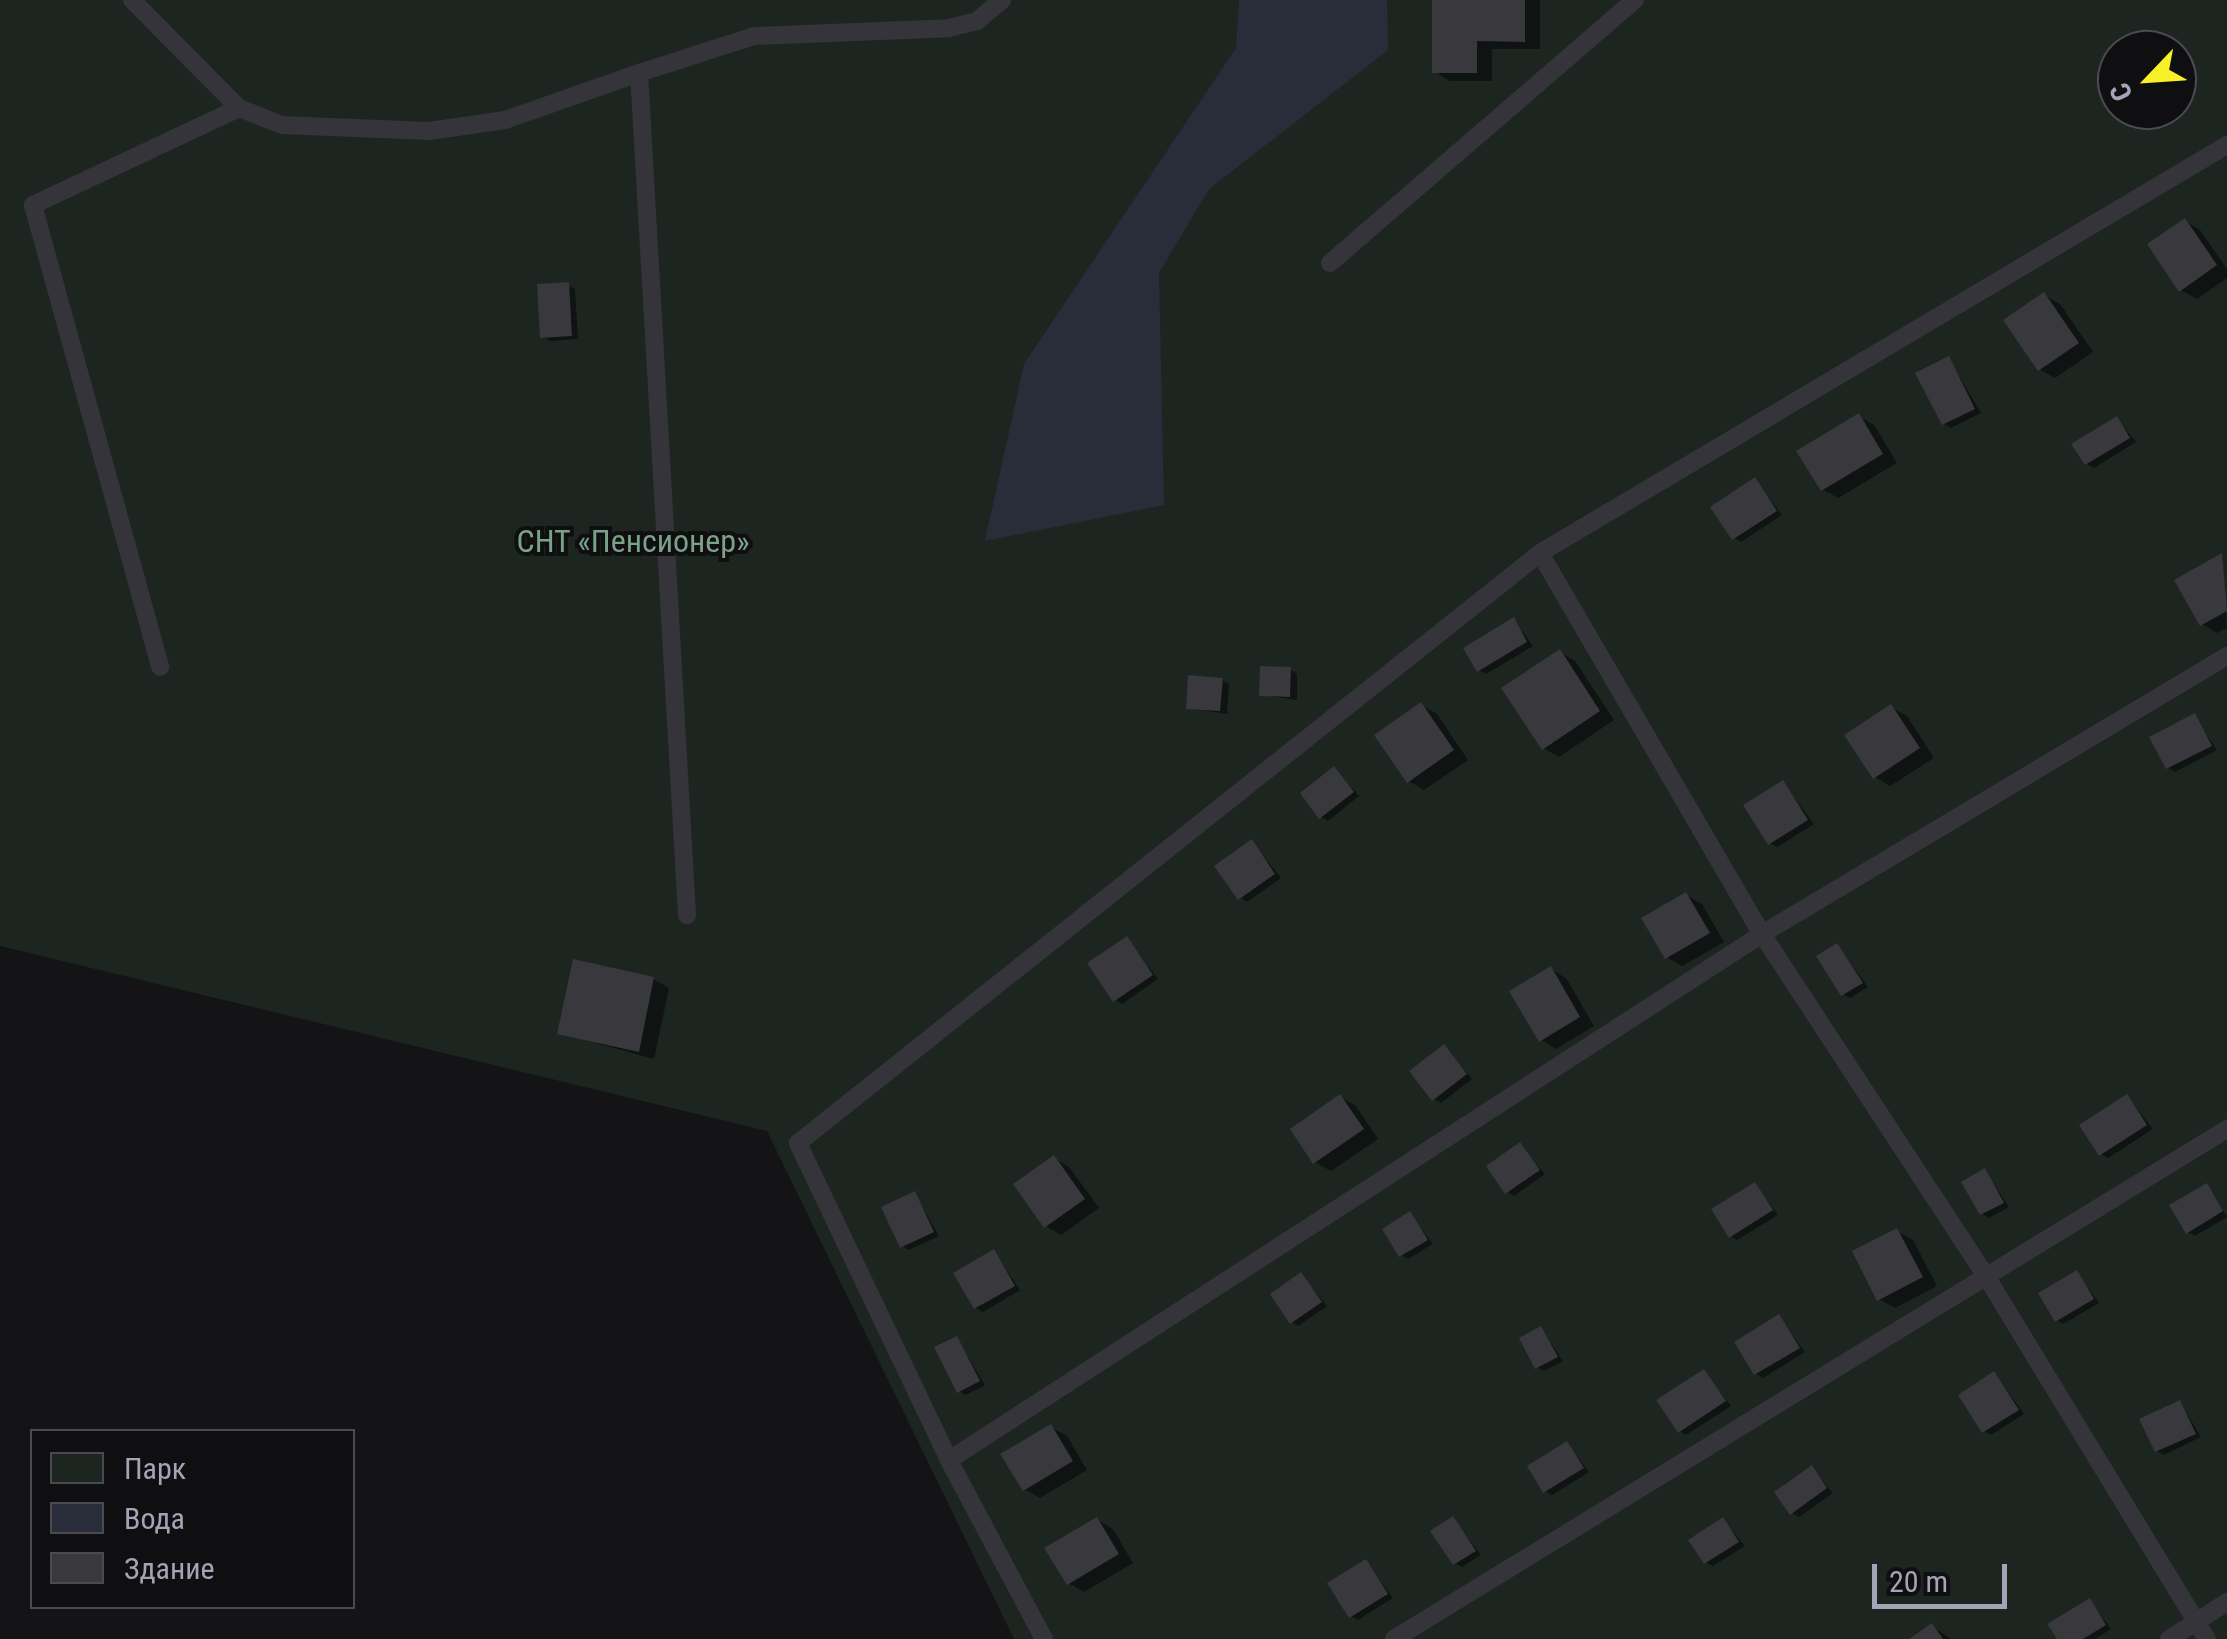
<!DOCTYPE html>
<meta charset="utf-8">
<style>
body{margin:0}
#map{position:relative;width:2227px;height:1639px;overflow:hidden;background:#141315;font-family:"Roboto Condensed",sans-serif}
div>[style]{position:absolute}
.green>*{inset:0;background:#1d2520}
.water>*{inset:0;background:#292d39}
.shadow>*{inset:0;background:#0007}
.building>*{inset:0;background:#38383d}
.service>*{height:18px;margin:-9px;padding:0 9px;transform-origin:9px;border-radius:9px;background:#35343a}
span{translate:-50% -50%;white-space:nowrap;text-align:center;line-height:1.15;-webkit-text-stroke:8px #0f0e10;paint-order:stroke}
.park-label{font-size:32px;color:#7aa289}
.legend{position:absolute;left:30px;top:1429px;width:325px;height:180px;box-sizing:border-box;background:#0f0e10;border:2px solid #4b4a52;margin:0;padding:12px 18px;list-style:none;font-size:30px;color:#a4a4b6}
.legend li{display:flex;align-items:center;gap:20px;height:50px}
.legend b{width:50px;border:2px solid #4b4a52}
.north{position:absolute;left:2097px;top:30px;width:100px;height:100px;box-sizing:border-box;background:#0f0e10;border:2px solid #4b4a52;border-radius:50%;rotate:245deg;font-size:28px;font-weight:700;line-height:40px;text-align:center;color:#a4a4b6}
.north::after{content:'';display:block;margin:auto;width:35px;height:45px;background:#f8f028;clip-path:polygon(50% 0,100% 100%,50% 72%,0 100%)}
.scale{position:absolute;left:1872px;top:1564px;width:135px;height:45px;box-sizing:border-box;border:5px solid #a4a4b6;border-top:0;padding-left:12px;font-size:30px;line-height:35px;white-space:nowrap;color:#a4a4b6;-webkit-text-stroke:8px #0f0e10;paint-order:stroke}
</style>
<div id="map">
<div class="green">
<div style="clip-path:polygon(evenodd,0 0,2227px 0,2227px 1639px,1014px 1639px,767px 1131px,0 946px,0 0,2117px 50px,2177px 50px,2177px 110px,2117px 110px,2117px 50px)"></div>
</div>
<div class="water">
<div style="clip-path:polygon(1239px 0,1387px 0,1388px 50px,1209px 189px,1159px 273px,1164px 505px,985px 541px,1024px 364px,1236px 48px)"></div>
</div>
<div class="shadow">
<div style="clip-path:polygon(1434px 0,1540px 0,1540px 49px,1492px 49px,1492px 81px,1450px 81px,1435px 72px)"></div>
<div style="clip-path:polygon(2185px 221px,2200px 230px,2227px 269px,2227px 278px,2197px 299px,2181px 290px)"></div>
<div style="clip-path:polygon(568px 285px,575px 289px,578px 339px,550px 341px,543px 337px)"></div>
<div style="clip-path:polygon(2044px 295px,2060px 304px,2093px 352px,2055px 378px,2039px 369px)"></div>
<div style="clip-path:polygon(1949px 359px,1981px 413px,1951px 428px,1944px 424px)"></div>
<div style="clip-path:polygon(1859px 416px,1874px 425px,1897px 463px,1838px 498px,1822px 489px)"></div>
<div style="clip-path:polygon(2117px 419px,2136px 442px,2094px 468px,2087px 464px)"></div>
<div style="clip-path:polygon(1755px 480px,1782px 515px,1741px 542px,1734px 538px)"></div>
<div style="clip-path:polygon(2222px 556px,2227px 628px,2217px 633px,2202px 624px)"></div>
<div style="clip-path:polygon(1514px 620px,1533px 646px,1486px 674px,1479px 670px)"></div>
<div style="clip-path:polygon(1560px 652px,1575px 661px,1614px 720px,1559px 757px,1543px 748px)"></div>
<div style="clip-path:polygon(1290px 670px,1297px 674px,1297px 700px,1262px 695px)"></div>
<div style="clip-path:polygon(1222px 680px,1229px 684px,1227px 714px,1188px 708px)"></div>
<div style="clip-path:polygon(1421px 705px,1437px 714px,1468px 760px,1424px 790px,1409px 781px)"></div>
<div style="clip-path:polygon(1891px 707px,1907px 716px,1934px 758px,1890px 786px,1875px 777px)"></div>
<div style="clip-path:polygon(2194px 716px,2217px 750px,2175px 772px,2168px 768px)"></div>
<div style="clip-path:polygon(1334px 769px,1359px 796px,1328px 821px,1321px 817px)"></div>
<div style="clip-path:polygon(1783px 783px,1814px 824px,1777px 847px,1770px 843px)"></div>
<div style="clip-path:polygon(1252px 842px,1281px 878px,1247px 902px,1240px 898px)"></div>
<div style="clip-path:polygon(1686px 895px,1702px 904px,1724px 942px,1682px 966px,1666px 957px)"></div>
<div style="clip-path:polygon(1127px 939px,1158px 979px,1122px 1004px,1115px 1000px)"></div>
<div style="clip-path:polygon(1837px 945px,1868px 987px,1850px 998px,1843px 994px)"></div>
<div style="clip-path:polygon(1551px 969px,1566px 978px,1594px 1026px,1556px 1049px,1541px 1040px)"></div>
<div style="clip-path:polygon(653px 979px,669px 988px,654px 1059px,560px 1033px)"></div>
<div style="clip-path:polygon(1444px 1047px,1472px 1079px,1441px 1103px,1434px 1099px)"></div>
<div style="clip-path:polygon(1340px 1097px,1356px 1106px,1378px 1139px,1331px 1171px,1315px 1162px)"></div>
<div style="clip-path:polygon(2127px 1097px,2153px 1129px,2108px 1158px,2101px 1154px)"></div>
<div style="clip-path:polygon(1520px 1145px,1545px 1174px,1514px 1196px,1507px 1192px)"></div>
<div style="clip-path:polygon(1054px 1158px,1069px 1167px,1099px 1208px,1061px 1235px,1046px 1226px)"></div>
<div style="clip-path:polygon(1985px 1171px,2009px 1207px,1989px 1218px,1982px 1214px)"></div>
<div style="clip-path:polygon(1755px 1185px,1778px 1215px,1737px 1240px,1730px 1236px)"></div>
<div style="clip-path:polygon(2207px 1186px,2227px 1217px,2195px 1236px,2188px 1232px)"></div>
<div style="clip-path:polygon(915px 1194px,939px 1236px,909px 1250px,902px 1246px)"></div>
<div style="clip-path:polygon(1410px 1214px,1433px 1244px,1408px 1259px,1401px 1255px)"></div>
<div style="clip-path:polygon(1897px 1231px,1913px 1240px,1937px 1286px,1895px 1308px,1879px 1299px)"></div>
<div style="clip-path:polygon(994px 1252px,1020px 1290px,983px 1312px,976px 1308px)"></div>
<div style="clip-path:polygon(2077px 1273px,2099px 1303px,2063px 1324px,2056px 1320px)"></div>
<div style="clip-path:polygon(1301px 1275px,1327px 1306px,1298px 1326px,1292px 1322px)"></div>
<div style="clip-path:polygon(1779px 1317px,1805px 1352px,1763px 1378px,1756px 1374px)"></div>
<div style="clip-path:polygon(1541px 1329px,1563px 1361px,1544px 1371px,1537px 1367px)"></div>
<div style="clip-path:polygon(957px 1339px,985px 1385px,966px 1395px,959px 1391px)"></div>
<div style="clip-path:polygon(1704px 1372px,1731px 1406px,1686px 1435px,1680px 1431px)"></div>
<div style="clip-path:polygon(1995px 1374px,2024px 1414px,1991px 1435px,1984px 1431px)"></div>
<div style="clip-path:polygon(2180px 1402px,2201px 1437px,2164px 1455px,2157px 1451px)"></div>
<div style="clip-path:polygon(1051px 1427px,1067px 1436px,1087px 1470px,1040px 1498px,1024px 1489px)"></div>
<div style="clip-path:polygon(1567px 1444px,1589px 1472px,1552px 1495px,1545px 1491px)"></div>
<div style="clip-path:polygon(1812px 1468px,1833px 1493px,1799px 1517px,1792px 1513px)"></div>
<div style="clip-path:polygon(1453px 1519px,1481px 1555px,1462px 1567px,1455px 1563px)"></div>
<div style="clip-path:polygon(1097px 1520px,1113px 1529px,1133px 1563px,1084px 1592px,1068px 1583px)"></div>
<div style="clip-path:polygon(1723px 1520px,1745px 1546px,1713px 1566px,1706px 1562px)"></div>
<div style="clip-path:polygon(1366px 1562px,1393px 1598px,1358px 1620px,1351px 1616px)"></div>
<div style="clip-path:polygon(2090px 1601px,2111px 1629px,2095px 1639px,2059px 1639px)"></div>
<div style="clip-path:polygon(1932px 1626px,1951px 1639px,1913px 1639px)"></div>
</div>
<div class="building">
<div style="clip-path:polygon(1432px 0,1525px 0,1525px 42px,1477px 41px,1477px 73px,1432px 73px)"></div>
<div style="clip-path:polygon(2185px 218px,2217px 265px,2179px 292px,2147px 244px)"></div>
<div style="clip-path:polygon(569px 282px,572px 336px,540px 338px,537px 284px)"></div>
<div style="clip-path:polygon(2044px 292px,2079px 343px,2038px 371px,2003px 320px)"></div>
<div style="clip-path:polygon(1949px 356px,1975px 409px,1942px 425px,1915px 373px)"></div>
<div style="clip-path:polygon(1859px 413px,1883px 454px,1821px 491px,1796px 451px)"></div>
<div style="clip-path:polygon(2117px 416px,2130px 438px,2085px 465px,2071px 444px)"></div>
<div style="clip-path:polygon(1755px 477px,1777px 511px,1732px 540px,1710px 507px)"></div>
<div style="clip-path:polygon(2222px 553px,2227px 611px,2200px 626px,2174px 580px)"></div>
<div style="clip-path:polygon(1514px 617px,1527px 642px,1477px 672px,1463px 648px)"></div>
<div style="clip-path:polygon(1560px 649px,1600px 711px,1542px 750px,1501px 688px)"></div>
<div style="clip-path:polygon(1260px 666px,1291px 667px,1290px 697px,1259px 696px)"></div>
<div style="clip-path:polygon(1188px 675px,1223px 678px,1220px 711px,1186px 709px)"></div>
<div style="clip-path:polygon(1421px 702px,1454px 750px,1407px 783px,1374px 735px)"></div>
<div style="clip-path:polygon(1891px 704px,1920px 748px,1873px 779px,1844px 735px)"></div>
<div style="clip-path:polygon(2195px 713px,2212px 746px,2166px 769px,2149px 737px)"></div>
<div style="clip-path:polygon(1334px 766px,1354px 792px,1319px 819px,1300px 793px)"></div>
<div style="clip-path:polygon(1783px 780px,1808px 820px,1768px 845px,1743px 805px)"></div>
<div style="clip-path:polygon(1252px 839px,1275px 874px,1238px 900px,1214px 866px)"></div>
<div style="clip-path:polygon(1686px 892px,1710px 933px,1665px 959px,1641px 918px)"></div>
<div style="clip-path:polygon(1127px 936px,1153px 975px,1113px 1002px,1087px 963px)"></div>
<div style="clip-path:polygon(1837px 943px,1863px 983px,1841px 996px,1816px 956px)"></div>
<div style="clip-path:polygon(573px 959px,654px 977px,639px 1052px,557px 1034px)"></div>
<div style="clip-path:polygon(1551px 966px,1580px 1017px,1539px 1042px,1509px 991px)"></div>
<div style="clip-path:polygon(1444px 1044px,1467px 1074px,1432px 1101px,1409px 1071px)"></div>
<div style="clip-path:polygon(1340px 1094px,1364px 1129px,1313px 1164px,1290px 1129px)"></div>
<div style="clip-path:polygon(2127px 1094px,2147px 1125px,2099px 1156px,2079px 1125px)"></div>
<div style="clip-path:polygon(1520px 1142px,1540px 1170px,1505px 1194px,1486px 1166px)"></div>
<div style="clip-path:polygon(1054px 1155px,1085px 1199px,1044px 1228px,1013px 1184px)"></div>
<div style="clip-path:polygon(1985px 1168px,2004px 1203px,1980px 1215px,1961px 1182px)"></div>
<div style="clip-path:polygon(1755px 1182px,1773px 1210px,1729px 1238px,1711px 1209px)"></div>
<div style="clip-path:polygon(2207px 1183px,2223px 1211px,2186px 1234px,2169px 1205px)"></div>
<div style="clip-path:polygon(915px 1191px,934px 1232px,900px 1248px,881px 1207px)"></div>
<div style="clip-path:polygon(1410px 1211px,1428px 1240px,1399px 1257px,1382px 1229px)"></div>
<div style="clip-path:polygon(1897px 1228px,1923px 1277px,1877px 1301px,1852px 1251px)"></div>
<div style="clip-path:polygon(994px 1249px,1015px 1286px,974px 1309px,953px 1273px)"></div>
<div style="clip-path:polygon(2077px 1270px,2094px 1299px,2055px 1322px,2038px 1293px)"></div>
<div style="clip-path:polygon(1301px 1272px,1322px 1302px,1290px 1324px,1270px 1294px)"></div>
<div style="clip-path:polygon(1779px 1314px,1800px 1348px,1754px 1375px,1734px 1342px)"></div>
<div style="clip-path:polygon(1541px 1326px,1558px 1357px,1535px 1369px,1519px 1338px)"></div>
<div style="clip-path:polygon(957px 1336px,980px 1381px,957px 1393px,934px 1347px)"></div>
<div style="clip-path:polygon(1704px 1369px,1726px 1401px,1678px 1433px,1656px 1400px)"></div>
<div style="clip-path:polygon(1994px 1371px,2019px 1410px,1982px 1433px,1958px 1395px)"></div>
<div style="clip-path:polygon(2180px 1400px,2196px 1434px,2155px 1452px,2139px 1419px)"></div>
<div style="clip-path:polygon(1051px 1424px,1073px 1461px,1023px 1491px,1000px 1454px)"></div>
<div style="clip-path:polygon(1567px 1441px,1584px 1468px,1543px 1493px,1527px 1466px)"></div>
<div style="clip-path:polygon(1812px 1465px,1827px 1488px,1790px 1515px,1774px 1492px)"></div>
<div style="clip-path:polygon(1453px 1516px,1476px 1551px,1453px 1565px,1430px 1531px)"></div>
<div style="clip-path:polygon(1097px 1517px,1119px 1554px,1067px 1585px,1044px 1548px)"></div>
<div style="clip-path:polygon(1723px 1517px,1739px 1542px,1704px 1564px,1688px 1540px)"></div>
<div style="clip-path:polygon(1366px 1559px,1388px 1594px,1349px 1618px,1327px 1583px)"></div>
<div style="clip-path:polygon(2090px 1598px,2106px 1625px,2083px 1639px,2057px 1639px,2047px 1624px)"></div>
<div style="clip-path:polygon(1932px 1623px,1943px 1639px,1909px 1639px)"></div>
</div>
<div class="service">
<div style="left:132px;top:0;width:152px;rotate:45.3deg"></div>
<div style="left:239px;top:108px;width:228px;rotate:154.8deg"></div>
<div style="left:33px;top:205px;width:479px;rotate:74.6deg"></div>
<div style="left:239px;top:108px;width:46px;rotate:21.6deg"></div>
<div style="left:282px;top:125px;width:147px;rotate:2.3deg"></div>
<div style="left:429px;top:131px;width:77px;rotate:-8.2deg"></div>
<div style="left:505px;top:120px;width:142px;rotate:-19.3deg"></div>
<div style="left:1330px;top:263px;width:403px;rotate:-40.8deg"></div>
<div style="left:1540px;top:553px;width:441px;rotate:59.8deg"></div>
<div style="left:1762px;top:934px;width:409px;rotate:56.8deg"></div>
<div style="left:1986px;top:1276px;width:425px;rotate:58.7deg"></div>
<div style="left:687px;top:915px;width:843px;rotate:-93.26deg"></div>
<div style="left:639px;top:73px;width:121px;rotate:-17.8deg"></div>
<div style="left:754px;top:36px;width:195px;rotate:-2.3deg"></div>
<div style="left:949px;top:28px;width:29px;rotate:-14deg"></div>
<div style="left:977px;top:21px;width:33px;rotate:-40deg"></div>
<div style="left:949px;top:1460px;width:968px;rotate:-32.9deg"></div>
<div style="left:1762px;top:934px;width:542px;rotate:-30.87deg"></div>
<div style="left:1044px;top:1639px;width:203px;rotate:-118deg"></div>
<div style="left:949px;top:1460px;width:351px;rotate:-115.5deg"></div>
<div style="left:798px;top:1143px;width:948px;rotate:-38.49deg"></div>
<div style="left:1540px;top:553px;width:799px;rotate:-30.71deg"></div>
<div style="left:1394px;top:1639px;width:977px;rotate:-31.48deg"></div>
<div style="left:2169px;top:1639px;width:69px;rotate:-32.5deg"></div>
</div>
<div class="park-label">
<span style="left:633px;top:541px">СНТ «Пенсионер»</span>
</div>
<ul class="legend">
<li><b style="height:28px;background:#1d2520"></b>Парк</li>
<li><b style="height:28px;background:#292d39"></b>Вода</li>
<li><b style="height:28px;background:#38383d"></b>Здание</li>
</ul>
<div class="north">С</div>
<div class="scale">20 m</div>
</div>
